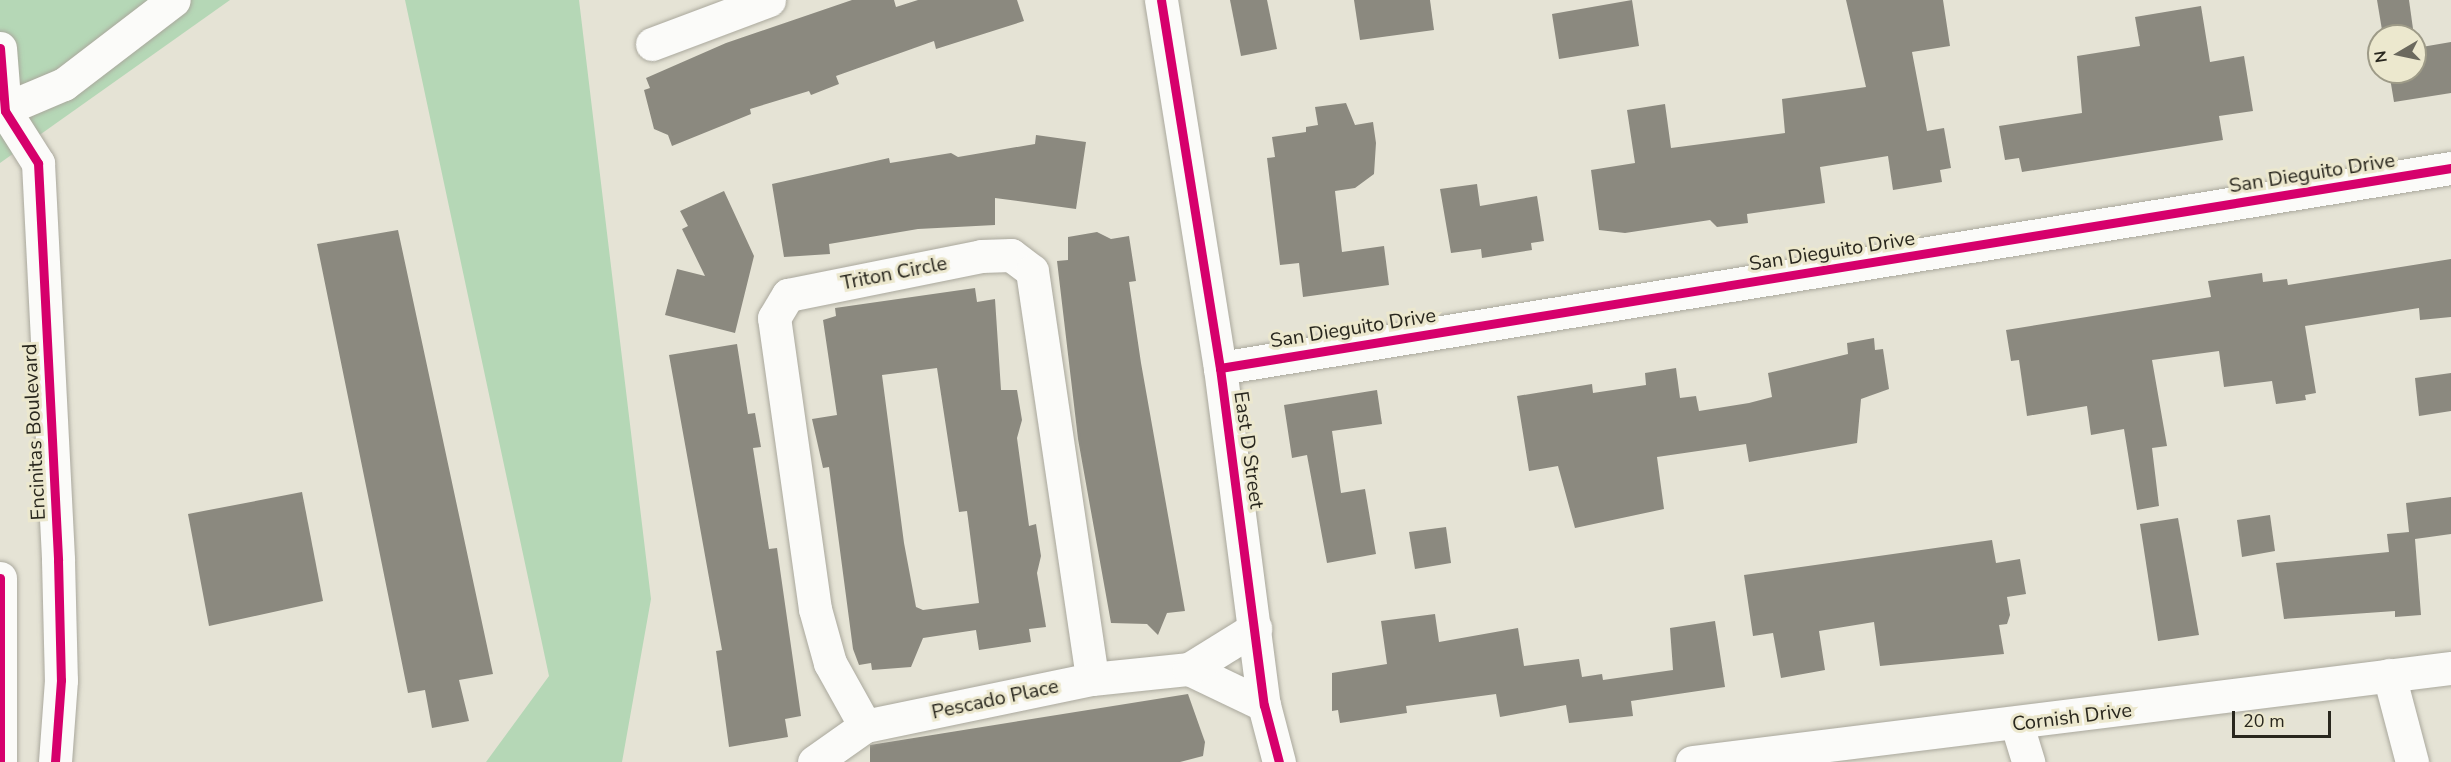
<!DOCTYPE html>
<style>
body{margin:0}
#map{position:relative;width:2451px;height:762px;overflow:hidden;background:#e5e3d5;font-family:"Nunito Sans",sans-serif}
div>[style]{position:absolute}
.green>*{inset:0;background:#b5d7b6}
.building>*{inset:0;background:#8b897f}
.roads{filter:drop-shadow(0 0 2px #aaa89d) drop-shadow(0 0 2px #aaa89d)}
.minor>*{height:33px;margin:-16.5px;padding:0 16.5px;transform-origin:16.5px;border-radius:16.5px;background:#fbfbf9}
.tertiary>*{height:33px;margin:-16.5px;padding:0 16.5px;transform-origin:16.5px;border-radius:16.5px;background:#fbfbf9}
.primary>*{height:33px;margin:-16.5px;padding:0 16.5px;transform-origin:16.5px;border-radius:16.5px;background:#fbfbf9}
.motorway>*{height:33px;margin:-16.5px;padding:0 16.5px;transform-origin:16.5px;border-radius:16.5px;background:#fbfbf9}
.cycleway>*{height:9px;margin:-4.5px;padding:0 4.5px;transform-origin:4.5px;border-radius:4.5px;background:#d6006c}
span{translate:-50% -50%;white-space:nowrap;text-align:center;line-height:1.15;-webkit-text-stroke:6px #ece8ce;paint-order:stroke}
.street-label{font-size:20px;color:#29271e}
.north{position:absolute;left:2367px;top:24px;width:60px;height:60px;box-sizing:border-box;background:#ece8ce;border:2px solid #9e9b88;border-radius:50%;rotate:261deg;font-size:16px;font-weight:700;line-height:24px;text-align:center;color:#29271e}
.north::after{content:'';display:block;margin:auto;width:21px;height:27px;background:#6b695e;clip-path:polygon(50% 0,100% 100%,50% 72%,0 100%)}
.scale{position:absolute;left:2232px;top:711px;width:99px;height:27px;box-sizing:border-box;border:3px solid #29271e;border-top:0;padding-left:8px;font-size:18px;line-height:21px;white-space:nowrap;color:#29271e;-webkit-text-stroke:4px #ece8ce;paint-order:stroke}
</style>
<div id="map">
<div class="green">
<div style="clip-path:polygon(0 0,230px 0,0 163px)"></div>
<div style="clip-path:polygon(405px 0,579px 0,651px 599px,622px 762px,486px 762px,549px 676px)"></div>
</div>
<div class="building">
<div style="clip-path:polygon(852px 0,894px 0,896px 7px,918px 0,1017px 0,1024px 21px,936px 49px,934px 41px,836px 76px,839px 84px,811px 95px,809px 91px,750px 109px,751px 114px,672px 146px,668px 135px,654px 129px,644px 90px,650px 88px,646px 78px,726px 43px)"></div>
<div style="clip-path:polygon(1230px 0,1267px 0,1277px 49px,1241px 56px)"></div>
<div style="clip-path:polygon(1354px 0,1430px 0,1434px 30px,1360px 40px)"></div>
<div style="clip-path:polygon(1632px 0,1639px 46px,1559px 59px,1552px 14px)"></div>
<div style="clip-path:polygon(1846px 0,1943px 0,1950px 46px,1912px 52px,1927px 131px,1944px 128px,1951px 168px,1940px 170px,1942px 182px,1893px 190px,1888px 156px,1820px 167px,1825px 203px,1747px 214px,1748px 223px,1717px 227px,1710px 220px,1625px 233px,1599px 230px,1591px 170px,1635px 163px,1627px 110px,1665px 104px,1671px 148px,1785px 133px,1782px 99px,1866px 87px)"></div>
<div style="clip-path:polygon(2377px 0,2409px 0,2414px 36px,2383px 36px)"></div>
<div style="clip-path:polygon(2201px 6px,2210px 62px,2244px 56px,2253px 111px,2219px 116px,2223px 140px,2022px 172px,2019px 158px,2005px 160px,1999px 126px,2082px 113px,2077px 56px,2140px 46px,2135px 17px)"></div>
<div style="clip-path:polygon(2415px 40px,2416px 48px,2451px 42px,2451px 93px,2394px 102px,2389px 72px,2415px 72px)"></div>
<div style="clip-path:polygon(1346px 103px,1355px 125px,1373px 122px,1376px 143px,1374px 174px,1355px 188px,1335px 191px,1342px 252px,1384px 246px,1389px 285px,1303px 297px,1299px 263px,1280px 265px,1267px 158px,1275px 157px,1272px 137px,1306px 132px,1306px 127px,1318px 125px,1315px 107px)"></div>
<div style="clip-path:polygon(1036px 135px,1086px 142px,1076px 209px,995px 198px,995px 225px,918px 229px,829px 244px,830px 254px,784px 257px,772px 184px,889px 158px,890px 163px,951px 153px,958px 157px,1035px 144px)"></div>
<div style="clip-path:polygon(1477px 184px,1480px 206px,1537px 196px,1544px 241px,1531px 243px,1532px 250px,1482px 258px,1481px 249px,1451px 253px,1440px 189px)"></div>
<div style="clip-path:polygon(724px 191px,754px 256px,735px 333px,665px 315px,677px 269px,705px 276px,682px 229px,688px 226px,680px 211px)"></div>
<div style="clip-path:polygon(398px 230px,493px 674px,459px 680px,469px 721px,432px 728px,425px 690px,408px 693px,317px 244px)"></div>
<div style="clip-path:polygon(1097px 232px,1111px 239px,1129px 236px,1136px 281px,1129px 282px,1141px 363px,1185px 611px,1167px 613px,1158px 635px,1147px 624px,1111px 623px,1078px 439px,1057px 261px,1068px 260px,1068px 237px)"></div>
<div style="clip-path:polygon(2451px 259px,2451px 317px,2420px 320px,2419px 308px,2305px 326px,2316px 393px,2305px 395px,2306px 400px,2276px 404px,2272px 381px,2224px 387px,2219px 351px,2152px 360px,2167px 446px,2152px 448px,2159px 506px,2137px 510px,2124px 429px,2091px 435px,2087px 406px,2027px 416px,2019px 360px,2011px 361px,2006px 330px,2211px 297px,2208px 281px,2262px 273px,2263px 282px,2287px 279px,2288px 285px)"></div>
<div style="clip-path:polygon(evenodd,975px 288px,977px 302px,995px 299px,1001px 390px,1017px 390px,1022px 420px,1017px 438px,1029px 526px,1036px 524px,1041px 556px,1037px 573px,1046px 627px,1029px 629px,1031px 642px,979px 650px,976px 630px,923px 638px,911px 667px,872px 670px,871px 663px,859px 665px,853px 649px,829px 467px,823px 468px,812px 419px,837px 415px,823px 320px,836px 316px,835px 308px,975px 288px,937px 368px,959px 512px,967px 511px,979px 603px,923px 610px,916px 607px,904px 543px,882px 375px,937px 368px)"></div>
<div style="clip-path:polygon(1874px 338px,1875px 350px,1883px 349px,1889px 389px,1861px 399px,1857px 443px,1749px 462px,1746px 444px,1657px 457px,1664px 509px,1575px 528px,1558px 466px,1529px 471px,1517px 396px,1592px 384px,1593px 393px,1646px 385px,1645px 373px,1676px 368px,1680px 398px,1696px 396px,1699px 411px,1749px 403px,1772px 397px,1768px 373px,1848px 354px,1847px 343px)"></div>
<div style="clip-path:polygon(737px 344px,748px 414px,755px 413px,761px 447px,753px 448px,769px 549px,777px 548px,801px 716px,785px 719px,788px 737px,729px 747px,716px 651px,722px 650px,669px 355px)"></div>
<div style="clip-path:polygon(2451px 373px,2451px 411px,2419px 416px,2415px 378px)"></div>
<div style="clip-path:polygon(1377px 390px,1382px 424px,1332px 431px,1341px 493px,1365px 489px,1376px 554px,1327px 563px,1307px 455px,1292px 458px,1284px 405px)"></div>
<div style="clip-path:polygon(302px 492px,323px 601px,209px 626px,188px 514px)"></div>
<div style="clip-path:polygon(2451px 497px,2451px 534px,2415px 539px,2421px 615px,2395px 617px,2395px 611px,2284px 619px,2276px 563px,2389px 552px,2387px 534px,2409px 532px,2406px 503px)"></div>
<div style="clip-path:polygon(2270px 515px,2275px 551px,2242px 557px,2237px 520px)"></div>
<div style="clip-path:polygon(2178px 518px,2199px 635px,2158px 641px,2140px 524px)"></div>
<div style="clip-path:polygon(1446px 527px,1451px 563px,1415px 569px,1409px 532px)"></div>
<div style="clip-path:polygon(1992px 540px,1996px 563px,2020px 559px,2026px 594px,2007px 597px,2010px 615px,2007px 624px,1999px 625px,2004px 654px,1880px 666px,1874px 622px,1819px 631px,1825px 670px,1781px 678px,1773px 633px,1753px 636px,1744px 575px)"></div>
<div style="clip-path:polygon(1435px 614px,1439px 642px,1518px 628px,1524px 666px,1579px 659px,1582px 677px,1602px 674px,1603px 680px,1673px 670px,1670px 628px,1715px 621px,1725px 687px,1631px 701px,1633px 716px,1569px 723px,1566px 705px,1500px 717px,1496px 694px,1406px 706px,1407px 713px,1340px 723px,1338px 710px,1332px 711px,1332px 673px,1387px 664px,1381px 621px)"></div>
<div style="clip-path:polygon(1188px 694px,1205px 742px,1203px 756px,1180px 762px,870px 762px,870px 745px)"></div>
</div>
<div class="roads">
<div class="minor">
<div style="left:652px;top:44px;width:125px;rotate:-20.6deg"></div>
<div style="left:1220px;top:368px;width:1247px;rotate:-9.23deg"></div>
<div style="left:1189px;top:669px;width:83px;rotate:25.6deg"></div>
<div style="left:2389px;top:675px;width:90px;rotate:75.2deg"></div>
<div style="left:865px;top:726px;width:72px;rotate:-119.1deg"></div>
<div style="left:830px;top:663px;width:56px;rotate:-105.5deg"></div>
<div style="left:815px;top:609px;width:294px;rotate:-98deg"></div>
<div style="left:774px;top:318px;width:27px;rotate:-59deg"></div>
<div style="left:788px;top:295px;width:197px;rotate:-11.4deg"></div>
<div style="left:981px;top:256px;width:30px;rotate:-2deg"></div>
<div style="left:1011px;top:255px;width:26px;rotate:37deg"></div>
<div style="left:1032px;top:271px;width:412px;rotate:81.6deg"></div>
<div style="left:814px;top:762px;width:62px;rotate:-35.2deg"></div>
<div style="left:865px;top:726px;width:232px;rotate:-11.7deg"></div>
<div style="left:1092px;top:679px;width:98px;rotate:-5.9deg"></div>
<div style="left:1189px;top:669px;width:78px;rotate:-31.8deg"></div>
</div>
<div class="tertiary">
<div style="left:1161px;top:0;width:373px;rotate:80.9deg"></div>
<div style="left:1220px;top:368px;width:340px;rotate:82.6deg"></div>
<div style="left:1264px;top:705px;width:59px;rotate:75.3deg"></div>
<div style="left:2017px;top:725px;width:39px;rotate:73deg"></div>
<div style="left:1692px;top:762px;width:765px;rotate:-7.06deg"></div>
</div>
<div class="primary">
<div style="left:0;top:48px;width:63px;rotate:85.5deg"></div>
<div style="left:5px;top:111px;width:62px;rotate:57.6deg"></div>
<div style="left:38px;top:163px;width:398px;rotate:87.1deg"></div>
<div style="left:58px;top:560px;width:120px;rotate:88.6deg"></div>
<div style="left:61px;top:680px;width:82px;rotate:94.2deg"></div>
<div style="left:0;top:578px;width:184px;rotate:90deg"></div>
</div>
<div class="motorway">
<div style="left:0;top:111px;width:69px;rotate:-22.9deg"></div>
<div style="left:64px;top:84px;width:138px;rotate:-37.4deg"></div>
</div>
</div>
<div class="cycleway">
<div style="left:1161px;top:0;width:373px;rotate:80.9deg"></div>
<div style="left:1220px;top:368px;width:340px;rotate:82.6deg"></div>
<div style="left:1264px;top:705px;width:59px;rotate:75.3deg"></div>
<div style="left:0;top:48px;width:63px;rotate:85.5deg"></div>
<div style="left:5px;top:111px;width:62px;rotate:57.6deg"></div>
<div style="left:38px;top:163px;width:398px;rotate:87.1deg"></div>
<div style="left:58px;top:560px;width:120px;rotate:88.6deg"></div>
<div style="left:61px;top:680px;width:82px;rotate:94.2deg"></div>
<div style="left:1220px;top:368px;width:1247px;rotate:-9.23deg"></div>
<div style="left:0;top:578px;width:184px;rotate:90deg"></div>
</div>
<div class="street-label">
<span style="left:2312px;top:173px;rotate:-9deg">San Dieguito Drive</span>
<span style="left:1832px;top:251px;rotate:-9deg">San Dieguito Drive</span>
<span style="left:894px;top:273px;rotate:-11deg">Triton Circle</span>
<span style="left:1353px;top:328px;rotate:-9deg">San Dieguito Drive</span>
<span style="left:34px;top:432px;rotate:-93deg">Encinitas Boulevard</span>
<span style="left:1249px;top:450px;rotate:82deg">East D Street</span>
<span style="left:995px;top:699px;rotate:-12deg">Pescado Place</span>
<span style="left:2072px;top:717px;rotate:-7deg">Cornish Drive</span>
</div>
<div class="north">N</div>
<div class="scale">20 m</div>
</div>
